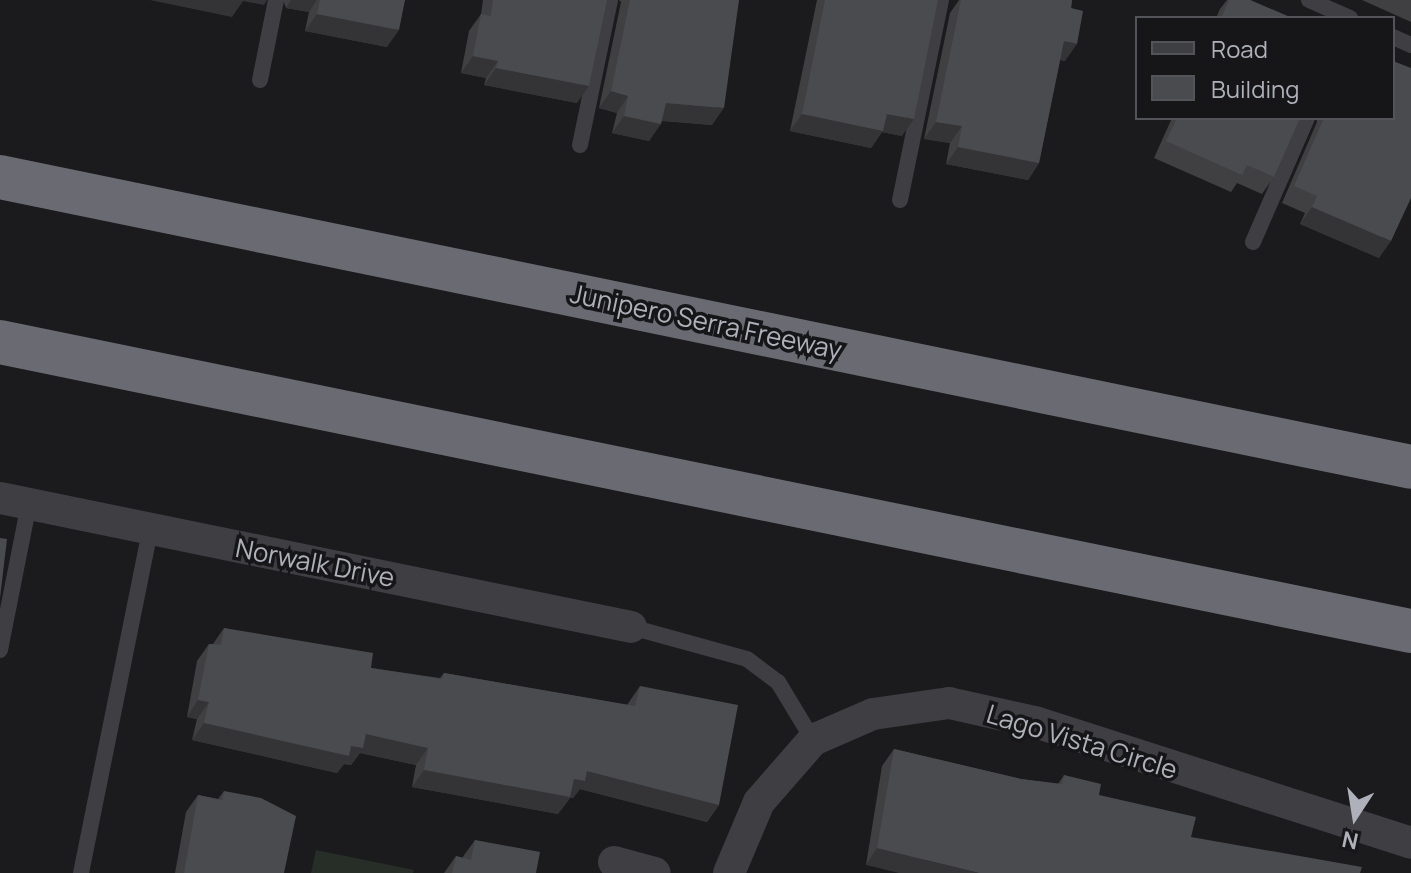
<!DOCTYPE html>
<style>
body{margin:0}
#map{position:relative;width:1411px;height:873px;overflow:hidden;background:#1b1b1d;font-family:Manrope,sans-serif}
div>[style]{position:absolute}
.green>*{inset:0;background:#272e28}
.lane>*{height:16px;margin:-8px;padding:0 8px;transform-origin:8px;border-radius:8px;background:#3e3e43}
.street>*{height:32px;margin:-16px;padding:0 16px;transform-origin:16px;border-radius:16px;background:#3e3e43}
.highway>*{height:44px;margin:-22px;padding:0 22px;transform-origin:22px;border-radius:22px;background:#696a72}
.wall>*{inset:0;background:#404043}
.shaded-wall>*{inset:0;background:#343437}
.building>*{inset:0;background:#4a4b4e}
span{translate:-50% -50%;white-space:nowrap;text-align:center;line-height:1.15;-webkit-text-stroke:7px #161618;paint-order:stroke}
.street-label{font-size:26px;color:#afb1ba}
.legend{position:absolute;left:1135px;top:16px;width:260px;height:104px;box-sizing:border-box;background:#161618;border:2px solid #535459;margin:0;padding:10px 14px;list-style:none;font-size:24px;color:#afb1ba}
.legend li{display:flex;align-items:center;gap:16px;height:40px}
.legend b{width:40px;border:2px solid #535459}
.north{position:absolute;left:1315px;top:777px;width:80px;height:80px;-webkit-text-stroke:6px #161618;paint-order:stroke;rotate:192deg;font-size:22px;font-weight:700;line-height:32px;text-align:center;color:#afb1ba}
.north::after{content:'';display:block;margin:auto;width:28px;height:36px;background:#afb1ba;clip-path:polygon(50% 0,100% 100%,50% 72%,0 100%)}
</style>
<div id="map">
<div class="green">
<div style="clip-path:polygon(316px 850px,414px 870px,413px 873px,311px 873px)"></div>
</div>
<div class="lane">
<div style="left:1309px;top:0;width:45px;rotate:23.7deg"></div>
<div style="left:1393px;top:37px;width:20px;rotate:24deg"></div>
<div style="left:260px;top:80px;width:82px;rotate:-78.7deg"></div>
<div style="left:580px;top:145px;width:148px;rotate:-78.3deg"></div>
<div style="left:900px;top:200px;width:204px;rotate:-78.4deg"></div>
<div style="left:1253px;top:242px;width:135px;rotate:-66.5deg"></div>
<div style="left:631px;top:627px;width:120px;rotate:15.4deg"></div>
<div style="left:747px;top:659px;width:39px;rotate:37deg"></div>
<div style="left:778px;top:682px;width:68px;rotate:58.9deg"></div>
<div style="left:0;top:650px;width:149px;rotate:-78.8deg"></div>
<div style="left:81px;top:873px;width:350px;rotate:-78.6deg"></div>
</div>
<div class="street">
<div style="left:0;top:498px;width:644px;rotate:11.55deg"></div>
<div style="left:614px;top:862px;width:42px;rotate:15deg"></div>
<div style="left:729px;top:873px;width:77px;rotate:-67.1deg"></div>
<div style="left:759px;top:802px;width:82px;rotate:-48.9deg"></div>
<div style="left:813px;top:740px;width:65px;rotate:-23.4deg"></div>
<div style="left:873px;top:714px;width:77px;rotate:-8.2deg"></div>
<div style="left:949px;top:703px;width:88px;rotate:12.5deg"></div>
<div style="left:1035px;top:722px;width:395px;rotate:17.8deg"></div>
</div>
<div class="highway">
<div style="left:0;top:177px;width:1440px;rotate:11.61deg"></div>
<div style="left:0;top:342px;width:1440px;rotate:11.58deg"></div>
</div>
<div class="wall">
<div style="clip-path:polygon(283px 0,405px 0,387px 47px,305px 31px,309px 12px,286px 8px)"></div>
<div style="clip-path:polygon(483px 0,607px 0,577px 103px,484px 85px,486px 78px,461px 73px,469px 31px,481px 14px)"></div>
<div style="clip-path:polygon(619px 0,739px 0,712px 125px,662px 121px,649px 141px,612px 133px,617px 113px,599px 108px,621px 2px)"></div>
<div style="clip-path:polygon(817px 0,938px 0,902px 136px,882px 132px,871px 148px,790px 131px)"></div>
<div style="clip-path:polygon(959px 0,1072px 0,1065px 61px,1060px 60px,1039px 163px,1028px 180px,946px 164px,950px 143px,924px 139px,950px 13px)"></div>
<div style="clip-path:polygon(1227px 0,1250px 0,1292px 18px,1216px 18px,1220px 9px)"></div>
<div style="clip-path:polygon(1362px 0,1411px 0,1411px 22px)"></div>
<div style="clip-path:polygon(1172px 118px,1300px 118px,1274px 177px,1262px 194px,1237px 183px,1231px 192px,1154px 158px)"></div>
<div style="clip-path:polygon(1316px 118px,1393px 118px,1379px 258px,1300px 224px,1305px 213px,1282px 203px,1317px 122px)"></div>
<div style="clip-path:polygon(224px 628px,371px 668px,440px 678px,444px 673px,627px 705px,640px 686px,719px 805px,707px 822px,580px 789px,573px 798px,570px 798px,558px 814px,412px 787px,416px 765px,360px 753px,351px 765px,344px 764px,337px 773px,192px 740px,197px 719px,187px 717px,197px 661px,209px 644px,213px 644px)"></div>
<div style="clip-path:polygon(894px 749px,1021px 779px,1058px 784px,1064px 775px,1099px 795px,1191px 837px,866px 865px,882px 766px)"></div>
<div style="clip-path:polygon(224px 791px,284px 873px,175px 873px,186px 812px,198px 795px,218px 799px)"></div>
<div style="clip-path:polygon(475px 840px,536px 873px,444px 873px,456px 856px,462px 858px)"></div>
</div>
<div class="shaded-wall">
<div style="clip-path:polygon(150px 0,267px 0,264px 5px,243px 1px,232px 17px)"></div>
<div style="clip-path:polygon(291px 0,317px 0,309px 12px,286px 8px)"></div>
<div style="clip-path:polygon(317px 14px,399px 30px,387px 47px,305px 31px)"></div>
<div style="clip-path:polygon(1064px 41px,1077px 44px,1065px 61px,1052px 58px)"></div>
<div style="clip-path:polygon(473px 56px,498px 61px,486px 78px,461px 73px)"></div>
<div style="clip-path:polygon(496px 68px,589px 86px,577px 103px,484px 85px)"></div>
<div style="clip-path:polygon(611px 91px,628px 96px,617px 113px,599px 108px)"></div>
<div style="clip-path:polygon(666px 103px,724px 108px,712px 125px,654px 120px)"></div>
<div style="clip-path:polygon(802px 114px,887px 114px,914px 119px,902px 136px,882px 132px,871px 148px,790px 131px)"></div>
<div style="clip-path:polygon(624px 116px,661px 124px,649px 141px,612px 133px)"></div>
<div style="clip-path:polygon(936px 122px,962px 126px,950px 143px,924px 139px)"></div>
<div style="clip-path:polygon(958px 147px,1039px 163px,1028px 180px,946px 164px)"></div>
<div style="clip-path:polygon(1312px 207px,1391px 241px,1379px 258px,1300px 224px)"></div>
<div style="clip-path:polygon(198px 700px,209px 702px,197px 719px,187px 717px)"></div>
<div style="clip-path:polygon(204px 723px,351px 746px,366px 734px,428px 748px,416px 765px,360px 753px,351px 765px,344px 764px,337px 773px,192px 740px)"></div>
<div style="clip-path:polygon(424px 770px,574px 779px,587px 771px,719px 805px,707px 822px,580px 789px,573px 798px,570px 798px,558px 814px,412px 787px)"></div>
<div style="clip-path:polygon(877px 848px,979px 873px,899px 873px,866px 865px)"></div>
</div>
<div class="building">
<div style="clip-path:polygon(320px 0,405px 0,399px 30px,317px 14px)"></div>
<div style="clip-path:polygon(493px 0,607px 0,589px 86px,496px 68px,498px 61px,473px 56px,481px 14px,491px 16px)"></div>
<div style="clip-path:polygon(630px 0,739px 0,724px 108px,666px 103px,661px 124px,624px 116px,628px 96px,611px 91px)"></div>
<div style="clip-path:polygon(825px 0,938px 0,914px 119px,887px 114px,883px 131px,802px 114px)"></div>
<div style="clip-path:polygon(961px 0,1072px 0,1071px 8px,1083px 11px,1077px 44px,1064px 41px,1039px 163px,958px 147px,962px 126px,936px 122px)"></div>
<div style="clip-path:polygon(1229px 0,1250px 0,1292px 18px,1221px 18px)"></div>
<div style="clip-path:polygon(1393px 61px,1411px 68px,1411px 198px,1391px 241px,1312px 207px,1317px 196px,1294px 186px,1324px 118px,1393px 118px)"></div>
<div style="clip-path:polygon(1177px 118px,1300px 118px,1274px 177px,1247px 165px,1242px 175px,1166px 141px)"></div>
<div style="clip-path:polygon(0 538px,7px 539px,0 598px)"></div>
<div style="clip-path:polygon(224px 628px,373px 653px,371px 668px,442px 679px,444px 673px,635px 706px,640px 686px,738px 705px,719px 805px,587px 771px,585px 781px,574px 779px,570px 797px,424px 770px,428px 748px,366px 734px,363px 748px,351px 746px,349px 756px,204px 723px,209px 702px,198px 700px,209px 644px,221px 645px)"></div>
<div style="clip-path:polygon(894px 749px,1021px 779px,1062px 784px,1064px 775px,1101px 784px,1099px 795px,1196px 817px,1191px 837px,1362px 867px,1360px 873px,979px 873px,877px 848px)"></div>
<div style="clip-path:polygon(224px 791px,261px 798px,296px 816px,284px 873px,184px 873px,198px 795px,222px 800px)"></div>
<div style="clip-path:polygon(475px 840px,540px 852px,536px 873px,452px 873px,456px 856px,471px 860px)"></div>
</div>
<div class="street-label">
<span style="left:706px;top:322px;rotate:12deg">Junipero Serra Freeway</span>
<span style="left:315px;top:563px;rotate:11deg">Norwalk Drive</span>
<span style="left:1082px;top:742px;rotate:17deg">Lago Vista Circle</span>
</div>
<ul class="legend">
<li><b style="height:10px;background:#3e3e43"></b>Road</li>
<li><b style="height:22px;background:#4a4b4e"></b>Building</li>
</ul>
<div class="north">N</div>
</div>
